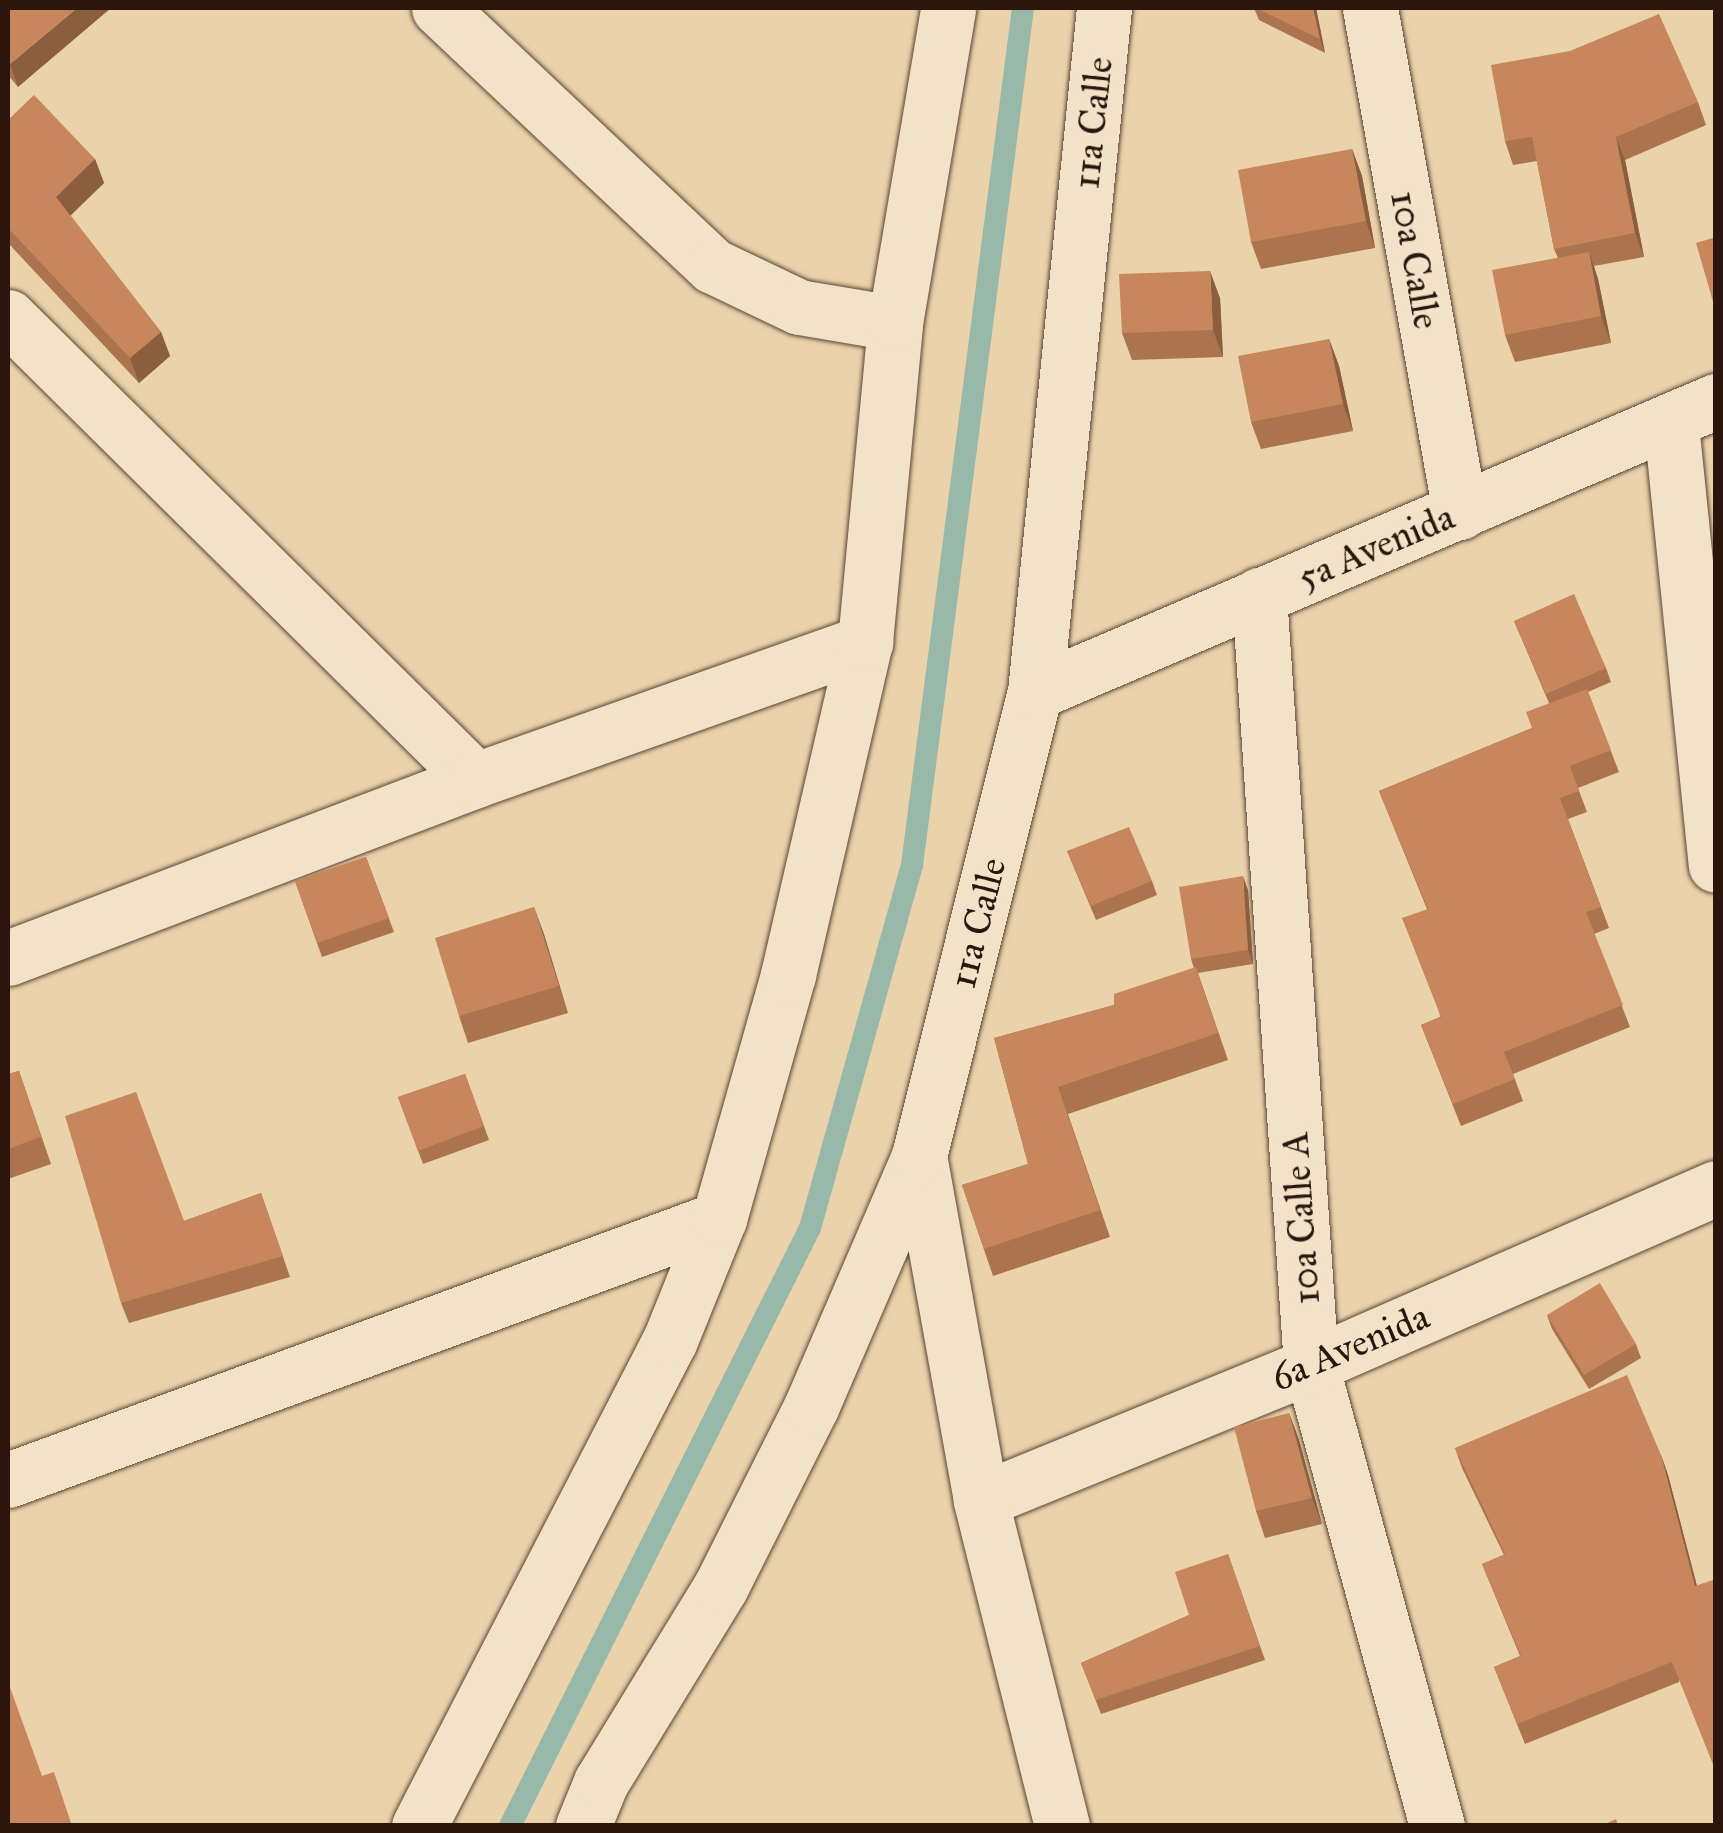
<!DOCTYPE html>
<style>
body{margin:0}
#map{position:relative;width:1723px;height:1833px;overflow:hidden;background:#ead2ab;font-family:"IM FELL Great Primer",serif}
div>[style]{position:absolute}
.stream>*{height:22px;margin:-11px;padding:0 11px;transform-origin:11px;border-radius:11px;background:#98b8a9}
.roads{filter:drop-shadow(0 0 2px #5c4434) drop-shadow(0 0 2px #5c4434)}
.minor>*{height:55px;margin:-27.5px;padding:0 27.5px;transform-origin:27.5px;border-radius:27.5px;background:#f1e2c8}
.wall>*{inset:0;background:#ab734e}
.shaded-wall>*{inset:0;background:#8b5e40}
.building>*{inset:0;background:#c7865b}
span{translate:-50% -50%;white-space:nowrap;text-align:center;line-height:1.15;-webkit-text-stroke:9px #f1e2c8;paint-order:stroke}
.street-label{font-size:38px;color:#2c150c}
.frame{position:absolute;inset:0;border:10px solid #2c150c;pointer-events:none}
</style>
<div id="map">
<div class="stream">
<div style="left:510px;top:1826px;width:669px;rotate:-63.36deg"></div>
<div style="left:810px;top:1228px;width:377px;rotate:-74.3deg"></div>
<div style="left:912px;top:865px;width:864px;rotate:-82.62deg"></div>
</div>
<div class="roads">
<div class="minor">
<div style="left:439px;top:8px;width:376px;rotate:43.3deg"></div>
<div style="left:713px;top:266px;width:95px;rotate:25.5deg"></div>
<div style="left:799px;top:307px;width:97px;rotate:9.5deg"></div>
<div style="left:1370px;top:8px;width:512px;rotate:79.88deg"></div>
<div style="left:8px;top:317px;width:658px;rotate:44.69deg"></div>
<div style="left:1671px;top:424px;width:443px;rotate:84.2deg"></div>
<div style="left:1259px;top:595px;width:772px;rotate:86.14deg"></div>
<div style="left:1311px;top:1365px;width:478px;rotate:74.7deg"></div>
<div style="left:1035px;top:692px;width:741px;rotate:-23.14deg"></div>
<div style="left:8px;top:958px;width:501px;rotate:-20.82deg"></div>
<div style="left:476px;top:780px;width:413px;rotate:-19.5deg"></div>
<div style="left:8px;top:1480px;width:757px;rotate:-20.16deg"></div>
<div style="left:981px;top:1500px;width:357px;rotate:-22.2deg"></div>
<div style="left:1311px;top:1365px;width:442px;rotate:-23.6deg"></div>
<div style="left:419px;top:1826px;width:547px;rotate:-62.69deg"></div>
<div style="left:670px;top:1340px;width:131px;rotate:-68deg"></div>
<div style="left:719px;top:1219px;width:254px;rotate:-74.2deg"></div>
<div style="left:788px;top:975px;width:342px;rotate:-77deg"></div>
<div style="left:865px;top:642px;width:320px;rotate:-84.6deg"></div>
<div style="left:895px;top:323px;width:319px;rotate:-80.4deg"></div>
<div style="left:583px;top:1826px;width:48px;rotate:-67.8deg"></div>
<div style="left:601px;top:1782px;width:230px;rotate:-58.5deg"></div>
<div style="left:721px;top:1586px;width:200px;rotate:-63.3deg"></div>
<div style="left:811px;top:1407px;width:273px;rotate:-66.7deg"></div>
<div style="left:1062px;top:1826px;width:336px;rotate:-104deg"></div>
<div style="left:981px;top:1500px;width:350px;rotate:-100.2deg"></div>
<div style="left:919px;top:1156px;width:478px;rotate:-76deg"></div>
<div style="left:1035px;top:692px;width:687px;rotate:-84.24deg"></div>
</div>
</div>
<div class="wall">
<div style="clip-path:polygon(8px 8px,18px 87px,8px 75px)"></div>
<div style="clip-path:polygon(1254px 8px,1316px 8px,1325px 53px,1259px 20px)"></div>
<div style="clip-path:polygon(1698px 102px,1706px 125px,1625px 160px,1644px 257px,1594px 266px,1598px 279px,1611px 343px,1515px 362px,1505px 335px,1558px 258px,1554px 249px,1537px 161px,1513px 165px,1505px 141px)"></div>
<div style="clip-path:polygon(8px 120px,95px 159px,104px 183px,70px 215px,161px 332px,170px 356px,139px 383px,8px 243px)"></div>
<div style="clip-path:polygon(1352px 149px,1362px 176px,1375px 248px,1261px 269px,1251px 242px)"></div>
<div style="clip-path:polygon(1220px 298px,1223px 357px,1132px 360px,1122px 333px)"></div>
<div style="clip-path:polygon(1329px 339px,1339px 366px,1353px 431px,1261px 449px,1251px 422px)"></div>
<div style="clip-path:polygon(1514px 621px,1606px 668px,1611px 682px,1588px 692px,1619px 772px,1578px 788px,1587px 812px,1568px 819px,1609px 928px,1594px 934px,1630px 1027px,1513px 1074px,1523px 1101px,1461px 1126px,1421px 1025px,1440px 1017px,1427px 909px,1379px 791px,1532px 728px,1549px 703px)"></div>
<div style="clip-path:polygon(1067px 851px,1152px 881px,1157px 895px,1096px 920px)"></div>
<div style="clip-path:polygon(366px 857px,394px 932px,322px 957px,295px 881px)"></div>
<div style="clip-path:polygon(1248px 890px,1253px 964px,1198px 973px,1228px 1060px,1068px 1114px,1110px 1237px,993px 1276px,962px 1185px,1028px 1164px,994px 1038px,1114px 1005px,1194px 968px,1191px 959px)"></div>
<div style="clip-path:polygon(534px 907px,568px 1013px,468px 1043px,459px 1016px)"></div>
<div style="clip-path:polygon(19px 1071px,51px 1164px,8px 1179px,8px 1074px)"></div>
<div style="clip-path:polygon(465px 1074px,489px 1140px,423px 1164px,398px 1097px)"></div>
<div style="clip-path:polygon(261px 1193px,290px 1277px,129px 1323px,121px 1303px,184px 1221px)"></div>
<div style="clip-path:polygon(1547px 1315px,1636px 1344px,1641px 1358px,1589px 1389px,1552px 1329px)"></div>
<div style="clip-path:polygon(1289px 1413px,1299px 1440px,1322px 1524px,1265px 1538px,1256px 1511px)"></div>
<div style="clip-path:polygon(1455px 1448px,1661px 1455px,1668px 1475px,1697px 1586px,1679px 1682px,1525px 1744px,1494px 1667px,1520px 1656px,1482px 1564px,1504px 1555px,1462px 1468px)"></div>
<div style="clip-path:polygon(1228px 1554px,1265px 1660px,1101px 1714px,1081px 1663px,1189px 1615px)"></div>
</div>
<div class="shaded-wall">
<div style="clip-path:polygon(77px 8px,111px 8px,18px 87px,10px 64px)"></div>
<div style="clip-path:polygon(1313px 8px,1316px 8px,1325px 53px,1320px 39px)"></div>
<div style="clip-path:polygon(1616px 137px,1625px 160px,1644px 257px,1635px 233px)"></div>
<div style="clip-path:polygon(1352px 149px,1362px 176px,1375px 248px,1366px 221px)"></div>
<div style="clip-path:polygon(95px 159px,104px 183px,65px 221px,56px 197px)"></div>
<div style="clip-path:polygon(1589px 252px,1598px 279px,1611px 343px,1601px 316px)"></div>
<div style="clip-path:polygon(1210px 271px,1220px 298px,1223px 357px,1213px 330px)"></div>
<div style="clip-path:polygon(161px 332px,170px 356px,139px 383px,130px 358px)"></div>
<div style="clip-path:polygon(1329px 339px,1339px 366px,1353px 431px,1343px 404px)"></div>
<div style="clip-path:polygon(1243px 876px,1248px 890px,1253px 964px,1248px 950px)"></div>
<div style="clip-path:polygon(534px 907px,544px 934px,568px 1013px,559px 986px)"></div>
<div style="clip-path:polygon(1289px 1413px,1299px 1440px,1322px 1524px,1312px 1498px)"></div>
<div style="clip-path:polygon(1661px 1455px,1668px 1475px,1702px 1606px,1695px 1586px)"></div>
</div>
<div class="building">
<div style="clip-path:polygon(8px 8px,77px 8px,10px 64px,8px 62px)"></div>
<div style="clip-path:polygon(1256px 8px,1313px 8px,1320px 39px)"></div>
<div style="clip-path:polygon(1659px 14px,1698px 102px,1616px 137px,1635px 233px,1554px 249px,1532px 137px,1505px 141px,1491px 65px,1570px 51px)"></div>
<div style="clip-path:polygon(34px 95px,95px 159px,56px 197px,161px 332px,130px 358px,8px 228px,8px 120px)"></div>
<div style="clip-path:polygon(1352px 149px,1366px 221px,1251px 242px,1238px 170px)"></div>
<div style="clip-path:polygon(1716px 237px,1716px 304px,1714px 305px,1696px 243px)"></div>
<div style="clip-path:polygon(1589px 252px,1601px 316px,1505px 335px,1492px 270px)"></div>
<div style="clip-path:polygon(1210px 271px,1213px 330px,1122px 333px,1119px 274px)"></div>
<div style="clip-path:polygon(1329px 339px,1343px 404px,1251px 422px,1238px 356px)"></div>
<div style="clip-path:polygon(1574px 594px,1606px 668px,1546px 694px,1514px 621px)"></div>
<div style="clip-path:polygon(1587px 689px,1611px 750px,1570px 766px,1579px 791px,1560px 798px,1601px 907px,1586px 912px,1623px 1005px,1504px 1052px,1515px 1079px,1453px 1104px,1421px 1025px,1441px 1017px,1402px 918px,1428px 909px,1379px 791px,1532px 728px,1526px 712px)"></div>
<div style="clip-path:polygon(1129px 827px,1152px 881px,1091px 906px,1067px 851px)"></div>
<div style="clip-path:polygon(366px 857px,389px 918px,317px 943px,295px 881px)"></div>
<div style="clip-path:polygon(1243px 876px,1248px 950px,1191px 959px,1179px 887px)"></div>
<div style="clip-path:polygon(534px 907px,559px 986px,459px 1016px,435px 938px)"></div>
<div style="clip-path:polygon(1196px 967px,1218px 1033px,1058px 1087px,1100px 1210px,984px 1249px,962px 1185px,1028px 1164px,994px 1038px,1114px 1005px,1114px 994px)"></div>
<div style="clip-path:polygon(19px 1071px,41px 1137px,8px 1149px,8px 1074px)"></div>
<div style="clip-path:polygon(465px 1074px,484px 1126px,418px 1151px,398px 1097px)"></div>
<div style="clip-path:polygon(136px 1092px,184px 1221px,261px 1193px,283px 1256px,121px 1303px,65px 1116px)"></div>
<div style="clip-path:polygon(1600px 1283px,1636px 1344px,1584px 1375px,1547px 1315px)"></div>
<div style="clip-path:polygon(1627px 1375px,1661px 1455px,1695px 1586px,1716px 1579px,1716px 1772px,1672px 1662px,1517px 1724px,1494px 1667px,1521px 1656px,1482px 1564px,1505px 1554px,1455px 1448px)"></div>
<div style="clip-path:polygon(1289px 1413px,1312px 1498px,1256px 1511px,1234px 1427px)"></div>
<div style="clip-path:polygon(1228px 1554px,1260px 1646px,1096px 1700px,1081px 1663px,1189px 1615px,1175px 1572px)"></div>
<div style="clip-path:polygon(8px 1682px,42px 1776px,54px 1772px,72px 1826px,8px 1826px)"></div>
<div style="clip-path:polygon(1616px 1819px,1618px 1826px,1601px 1826px)"></div>
</div>
<div class="street-label">
<span style="left:1093px;top:123px;rotate:-84deg">11a Calle</span>
<span style="left:1415px;top:260px;rotate:80deg">10a Calle</span>
<span style="left:1376px;top:547px;rotate:-23deg">5a Avenida</span>
<span style="left:978px;top:923px;rotate:-76deg">11a Calle</span>
<span style="left:1301px;top:1218px;rotate:-94deg">10a Calle A</span>
<span style="left:1350px;top:1347px;rotate:-23deg">6a Avenida</span>
</div>
<div class="frame"></div>
</div>
